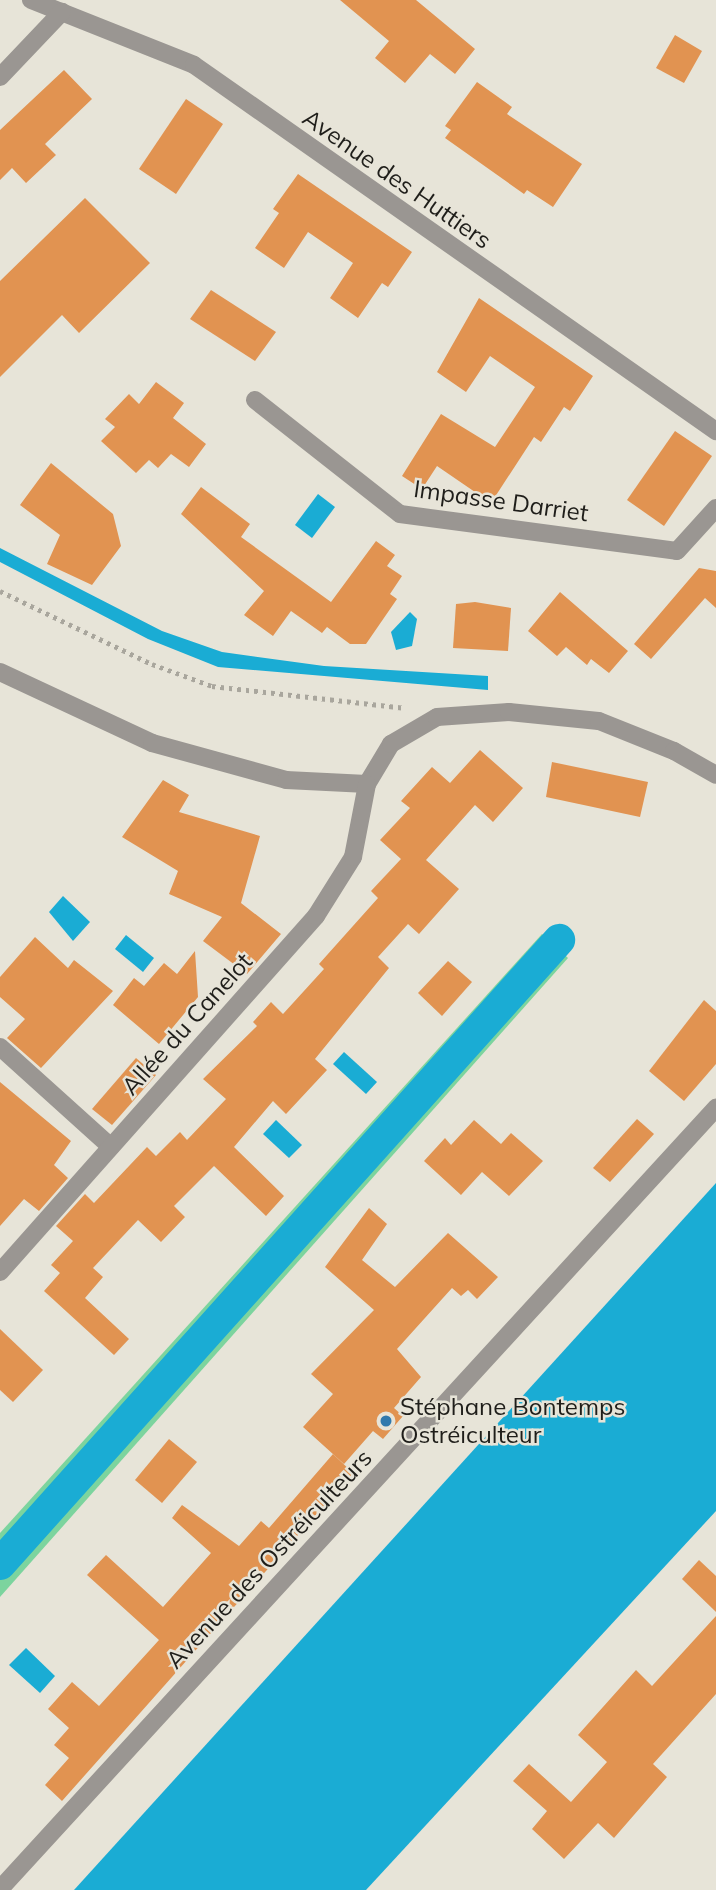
<!DOCTYPE html>
<meta charset="utf-8">
<style>
body{margin:0}
#map{position:relative;width:716px;height:1890px;overflow:hidden;background:#e7e4d8;font-family:Mulish,sans-serif}
div>[style]{position:absolute}
.green>*{inset:0;background:#7cd49e}
.water>*{inset:0;background:#1aacd4}
.canal>*{height:32px;margin:-16px;padding:0 16px;transform-origin:16px;border-radius:16px;background:#1aacd4}
.building>*{inset:0;background:#e19351}
.path>*{height:4.5px;margin-top:-2.25px;transform-origin:0;background:repeating-linear-gradient(90deg,#a9a69d 0 3.5px,transparent 0 8.5px)}
.minor>*{height:18px;margin:-9px;padding:0 9px;transform-origin:9px;border-radius:9px;background:#9a9692}
.dots>*{width:19px;height:19px;translate:-50% -50%;box-sizing:border-box;border:4px solid #e7e4d8;border-radius:50%}
span{translate:-50% -50%;white-space:nowrap;text-align:center;line-height:1.15;-webkit-text-stroke:5px #e7e4d8;paint-order:stroke}
.street-label{font-size:24px;color:#1f1e1a}
.poi-label{font-size:24px;color:#1f1e1a}
.left{translate:0 -50%;text-align:left}
</style>
<div id="map">
<div class="green">
<div style="clip-path:polygon(542px 934px,568px 958px,0 1597px,0 1533px)"></div>
</div>
<div class="water">
<div style="clip-path:polygon(318px 494px,335px 507px,312px 538px,295px 525px)"></div>
<div style="clip-path:polygon(0 548px,162px 631px,222px 652px,324px 666px,488px 676px,488px 690px,218px 667px,148px 639px,0 562px)"></div>
<div style="clip-path:polygon(410px 612px,417px 619px,412px 646px,396px 650px,391px 632px)"></div>
<div style="clip-path:polygon(63px 896px,90px 922px,73px 941px,49px 912px)"></div>
<div style="clip-path:polygon(126px 935px,154px 958px,143px 972px,115px 949px)"></div>
<div style="clip-path:polygon(344px 1052px,377px 1082px,366px 1094px,333px 1064px)"></div>
<div style="clip-path:polygon(276px 1120px,302px 1145px,289px 1158px,263px 1134px)"></div>
<div style="clip-path:polygon(716px 1183px,716px 1511px,366px 1890px,74px 1890px)"></div>
<div style="clip-path:polygon(26px 1648px,55px 1676px,40px 1693px,9px 1665px)"></div>
</div>
<div class="canal">
<div style="left:0;top:1564px;width:838px;rotate:-48.14deg"></div>
</div>
<div class="building">
<div style="clip-path:polygon(340px 0,416px 0,475px 49px,455px 74px,430px 54px,405px 83px,375px 58px,389px 41px)"></div>
<div style="clip-path:polygon(675px 35px,702px 51px,684px 83px,656px 68px)"></div>
<div style="clip-path:polygon(64px 70px,92px 99px,45px 144px,56px 155px,26px 183px,12px 168px,0 180px,0 130px)"></div>
<div style="clip-path:polygon(477px 82px,512px 107px,507px 114px,582px 164px,553px 207px,527px 190px,524px 194px,445px 138px,451px 130px,445px 126px)"></div>
<div style="clip-path:polygon(186px 99px,223px 124px,176px 194px,139px 169px)"></div>
<div style="clip-path:polygon(298px 174px,412px 252px,388px 287px,382px 283px,358px 318px,330px 298px,353px 263px,308px 232px,284px 268px,255px 248px,279px 213px,273px 209px)"></div>
<div style="clip-path:polygon(85px 198px,150px 263px,79px 333px,62px 315px,0 377px,0 281px)"></div>
<div style="clip-path:polygon(211px 290px,276px 332px,255px 361px,190px 319px)"></div>
<div style="clip-path:polygon(479px 298px,593px 376px,570px 411px,564px 407px,541px 442px,534px 437px,491px 503px,437px 466px,422px 489px,402px 476px,441px 414px,495px 447px,535px 387px,490px 356px,466px 392px,437px 372px)"></div>
<div style="clip-path:polygon(156px 382px,184px 403px,173px 418px,206px 444px,189px 467px,171px 454px,158px 468px,149px 460px,136px 473px,101px 441px,115px 427px,105px 419px,129px 394px,139px 404px)"></div>
<div style="clip-path:polygon(675px 431px,712px 456px,664px 526px,627px 500px)"></div>
<div style="clip-path:polygon(51px 463px,113px 514px,121px 546px,92px 585px,47px 564px,60px 535px,20px 505px)"></div>
<div style="clip-path:polygon(201px 487px,250px 524px,241px 537px,331px 602px,376px 541px,395px 555px,387px 566px,402px 576px,390px 594px,397px 599px,366px 644px,350px 644px,327px 627px,322px 633px,291px 611px,273px 636px,244px 615px,264px 591px,181px 514px)"></div>
<div style="clip-path:polygon(699px 568px,716px 571px,716px 608px,705px 598px,651px 659px,634px 644px)"></div>
<div style="clip-path:polygon(560px 592px,628px 651px,609px 673px,591px 659px,587px 665px,566px 647px,557px 656px,528px 631px)"></div>
<div style="clip-path:polygon(475px 602px,511px 608px,508px 651px,453px 648px,456px 604px)"></div>
<div style="clip-path:polygon(480px 750px,523px 788px,493px 822px,475px 805px,426px 860px,459px 889px,419px 934px,408px 924px,378px 957px,389px 968px,315px 1059px,327px 1070px,286px 1114px,273px 1101px,234px 1147px,284px 1196px,266px 1216px,214px 1166px,174px 1206px,185px 1217px,161px 1242px,138px 1220px,93px 1268px,103px 1277px,85px 1298px,129px 1339px,114px 1355px,44px 1291px,60px 1273px,51px 1265px,73px 1241px,56px 1226px,85px 1194px,94px 1203px,147px 1147px,156px 1156px,180px 1132px,187px 1140px,226px 1099px,203px 1079px,257px 1026px,253px 1022px,271px 1002px,283px 1014px,324px 969px,319px 964px,378px 898px,371px 891px,401px 859px,380px 840px,410px 808px,401px 801px,432px 767px,450px 783px)"></div>
<div style="clip-path:polygon(552px 762px,648px 782px,640px 817px,546px 797px)"></div>
<div style="clip-path:polygon(163px 780px,189px 795px,179px 812px,260px 836px,241px 903px,281px 934px,247px 974px,203px 941px,222px 917px,169px 894px,178px 871px,122px 837px)"></div>
<div style="clip-path:polygon(35px 937px,68px 968px,74px 960px,113px 991px,41px 1068px,7px 1038px,25px 1019px,0 997px,0 977px)"></div>
<div style="clip-path:polygon(195px 951px,198px 997px,159px 1044px,113px 1005px,134px 978px,144px 986px,164px 963px,177px 974px)"></div>
<div style="clip-path:polygon(448px 961px,472px 982px,442px 1016px,418px 993px)"></div>
<div style="clip-path:polygon(704px 1000px,716px 1011px,716px 1064px,684px 1101px,649px 1071px)"></div>
<div style="clip-path:polygon(136px 1058px,156px 1075px,112px 1125px,92px 1109px)"></div>
<div style="clip-path:polygon(0 1082px,71px 1141px,54px 1165px,68px 1178px,39px 1211px,24px 1199px,0 1226px)"></div>
<div style="clip-path:polygon(637px 1119px,654px 1134px,610px 1182px,593px 1168px)"></div>
<div style="clip-path:polygon(474px 1120px,501px 1144px,511px 1133px,543px 1161px,509px 1196px,482px 1172px,461px 1195px,424px 1161px,445px 1138px,451px 1145px)"></div>
<div style="clip-path:polygon(369px 1208px,387px 1224px,362px 1260px,395px 1287px,448px 1233px,498px 1277px,477px 1299px,468px 1290px,461px 1296px,452px 1288px,397px 1349px,421px 1377px,394px 1408px,403px 1416px,383px 1439px,373px 1431px,344px 1464px,303px 1427px,333px 1394px,311px 1374px,374px 1310px,325px 1267px)"></div>
<div style="clip-path:polygon(0 1329px,43px 1370px,13px 1402px,0 1390px)"></div>
<div style="clip-path:polygon(169px 1439px,197px 1462px,162px 1503px,135px 1480px)"></div>
<div style="clip-path:polygon(333px 1454px,353px 1473px,62px 1801px,45px 1785px,69px 1758px,54px 1745px,69px 1728px,48px 1709px,72px 1682px,99px 1706px,159px 1640px,87px 1575px,106px 1555px,163px 1607px,211px 1553px,172px 1518px,182px 1505px,239px 1546px,261px 1521px,269px 1528px)"></div>
<div style="clip-path:polygon(699px 1560px,716px 1576px,716px 1612px,682px 1579px)"></div>
<div style="clip-path:polygon(716px 1616px,716px 1694px,653px 1764px,667px 1777px,614px 1838px,598px 1823px,564px 1859px,532px 1829px,547px 1811px,513px 1781px,529px 1764px,571px 1802px,607px 1762px,578px 1735px,636px 1670px,652px 1686px)"></div>
</div>
<div class="path">
<div style="left:0;top:591px;width:169px;rotate:25.7deg"></div>
<div style="left:152px;top:664px;width:64px;rotate:20.1deg"></div>
<div style="left:212px;top:686px;width:193px;rotate:6.5deg"></div>
</div>
<div class="minor">
<div style="left:31px;top:0;width:175px;rotate:21.7deg"></div>
<div style="left:194px;top:65px;width:638px;rotate:35.04deg"></div>
<div style="left:0;top:77px;width:90px;rotate:-46.4deg"></div>
<div style="left:255px;top:400px;width:184px;rotate:38.2deg"></div>
<div style="left:400px;top:514px;width:279px;rotate:7.6deg"></div>
<div style="left:677px;top:551px;width:58px;rotate:-47.8deg"></div>
<div style="left:0;top:672px;width:168px;rotate:25deg"></div>
<div style="left:152px;top:743px;width:139px;rotate:15.4deg"></div>
<div style="left:286px;top:780px;width:81px;rotate:2.8deg"></div>
<div style="left:367px;top:784px;width:47px;rotate:-59deg"></div>
<div style="left:391px;top:744px;width:53px;rotate:-30.4deg"></div>
<div style="left:437px;top:717px;width:72px;rotate:-4deg"></div>
<div style="left:509px;top:712px;width:90px;rotate:5.7deg"></div>
<div style="left:599px;top:721px;width:81px;rotate:21.8deg"></div>
<div style="left:674px;top:751px;width:48px;rotate:29.7deg"></div>
<div style="left:0;top:1047px;width:149px;rotate:42deg"></div>
<div style="left:0;top:1272px;width:476px;rotate:-48.4deg"></div>
<div style="left:316px;top:916px;width:70px;rotate:-57.9deg"></div>
<div style="left:353px;top:857px;width:74px;rotate:-79.1deg"></div>
<div style="left:0;top:1889px;width:1060px;rotate:-47.49deg"></div>
</div>
<div class="dots">
<div style="left:386px;top:1421px;background:#3079ad"></div>
</div>
<div class="street-label">
<span style="left:397px;top:179px;rotate:35deg">Avenue des Huttiers</span>
<span style="left:501px;top:501px;rotate:8deg">Impasse Darriet</span>
<span style="left:187px;top:1024px;rotate:-48deg">Allée du Canelot</span>
<span style="left:269px;top:1559px;rotate:-47deg">Avenue des Ostréiculteurs</span>
</div>
<div class="poi-label">
<span class="left" style="left:400px;top:1421px">Stéphane Bontemps<br>Ostréiculteur</span>
</div>
</div>
